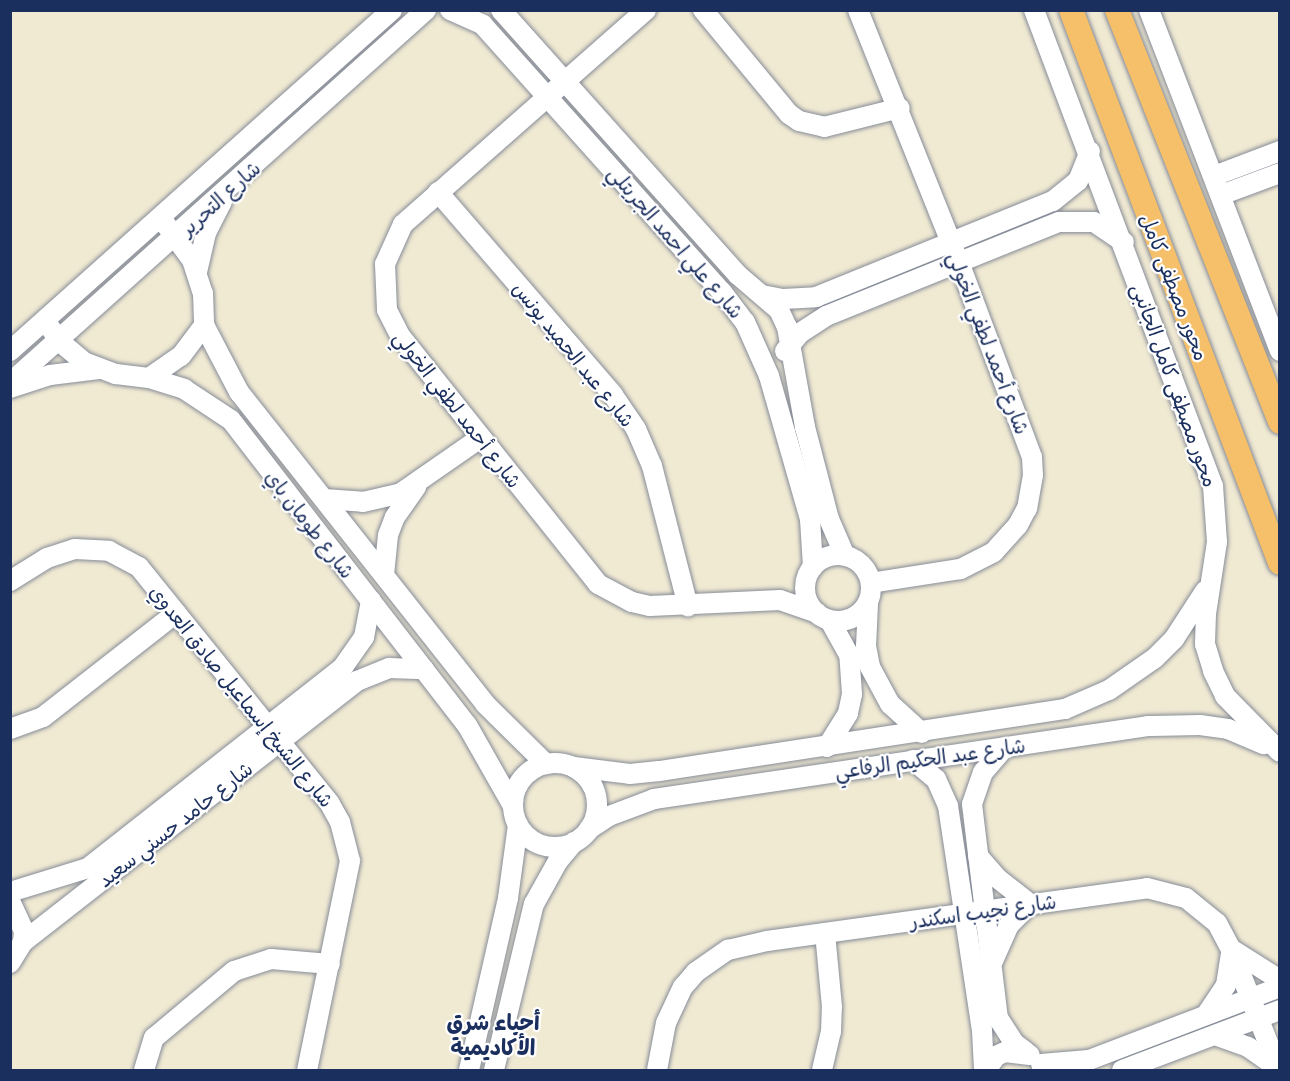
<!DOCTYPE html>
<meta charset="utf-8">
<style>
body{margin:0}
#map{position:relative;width:1290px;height:1081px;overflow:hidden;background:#f1ead3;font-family:"Patrick Hand","Playpen Sans Arabic",sans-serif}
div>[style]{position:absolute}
.roads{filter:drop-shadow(0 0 2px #868c98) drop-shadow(0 0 2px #868c98)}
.minor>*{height:20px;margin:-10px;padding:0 10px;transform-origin:10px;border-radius:10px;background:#fff}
.minor>.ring{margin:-10px;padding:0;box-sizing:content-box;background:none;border:20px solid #fff;border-radius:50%}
.major>*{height:24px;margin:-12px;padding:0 12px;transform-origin:12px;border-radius:12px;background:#f6c06b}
span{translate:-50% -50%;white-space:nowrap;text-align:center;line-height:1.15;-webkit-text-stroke:4.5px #fff;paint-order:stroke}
.street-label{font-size:20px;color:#1b2f5e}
.quarter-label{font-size:22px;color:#1b2f5e;font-weight:700}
.frame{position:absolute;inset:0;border:12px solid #1b2f5e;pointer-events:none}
</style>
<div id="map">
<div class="roads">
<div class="minor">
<div style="left:450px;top:10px;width:36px;rotate:24deg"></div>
<div style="left:483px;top:25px;width:358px;rotate:48.2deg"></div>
<div style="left:722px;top:292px;width:38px;rotate:53deg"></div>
<div style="left:745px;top:322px;width:59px;rotate:66deg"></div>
<div style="left:769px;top:376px;width:149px;rotate:74deg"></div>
<div style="left:810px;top:519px;width:48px;rotate:86.4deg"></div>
<div style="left:501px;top:10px;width:356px;rotate:48.2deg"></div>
<div style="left:738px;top:275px;width:54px;rotate:40.5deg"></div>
<div style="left:779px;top:310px;width:19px;rotate:65deg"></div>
<div style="left:787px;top:327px;width:102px;rotate:79.8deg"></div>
<div style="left:805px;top:427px;width:95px;rotate:75.4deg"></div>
<div style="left:829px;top:519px;width:40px;rotate:66.6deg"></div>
<div style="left:646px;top:10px;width:324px;rotate:138.6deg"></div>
<div style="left:403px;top:224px;width:44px;rotate:114.2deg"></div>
<div style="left:385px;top:264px;width:46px;rotate:87.5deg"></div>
<div style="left:387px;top:310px;width:30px;rotate:63deg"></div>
<div style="left:401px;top:337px;width:316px;rotate:51.4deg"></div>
<div style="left:598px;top:584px;width:38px;rotate:28deg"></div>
<div style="left:632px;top:602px;width:18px;rotate:13deg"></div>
<div style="left:650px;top:606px;width:130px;rotate:-2.6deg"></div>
<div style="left:780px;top:600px;width:39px;rotate:19deg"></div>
<div style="left:703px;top:10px;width:135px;rotate:50.4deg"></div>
<div style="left:789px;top:114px;width:12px;rotate:35deg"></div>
<div style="left:799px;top:121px;width:26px;rotate:13deg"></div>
<div style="left:824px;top:127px;width:78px;rotate:-14deg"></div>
<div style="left:858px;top:10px;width:271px;rotate:68.2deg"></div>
<div style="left:959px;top:262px;width:208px;rotate:69.5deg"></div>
<div style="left:1032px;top:457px;width:18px;rotate:87deg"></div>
<div style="left:1033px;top:475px;width:34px;rotate:100deg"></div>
<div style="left:1027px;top:508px;width:19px;rotate:118deg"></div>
<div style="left:1018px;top:525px;width:36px;rotate:132deg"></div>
<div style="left:994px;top:552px;width:38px;rotate:153deg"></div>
<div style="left:960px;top:569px;width:90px;rotate:171.1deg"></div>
<div style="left:1034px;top:10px;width:509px;rotate:69.39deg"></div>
<div style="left:1213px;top:486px;width:56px;rotate:85.9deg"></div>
<div style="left:1217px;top:542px;width:73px;rotate:98.7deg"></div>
<div style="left:1206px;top:614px;width:30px;rotate:92deg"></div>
<div style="left:1205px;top:644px;width:28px;rotate:73deg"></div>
<div style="left:1213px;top:671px;width:28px;rotate:64deg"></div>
<div style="left:1225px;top:696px;width:78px;rotate:45.5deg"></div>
<div style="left:1149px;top:10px;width:365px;rotate:69deg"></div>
<div style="left:1214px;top:176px;width:71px;rotate:-20.7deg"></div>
<div style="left:438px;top:192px;width:268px;rotate:49.2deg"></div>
<div style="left:613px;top:395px;width:41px;rotate:55.9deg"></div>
<div style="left:636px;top:429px;width:40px;rotate:66.6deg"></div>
<div style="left:652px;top:466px;width:145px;rotate:75.6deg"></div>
<div style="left:1221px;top:195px;width:63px;rotate:-20.4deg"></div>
<div style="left:161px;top:218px;width:52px;rotate:53.6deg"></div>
<div style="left:192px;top:260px;width:35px;rotate:72deg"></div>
<div style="left:203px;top:293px;width:32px;rotate:88deg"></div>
<div style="left:204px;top:325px;width:76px;rotate:62.4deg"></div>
<div style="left:239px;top:392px;width:397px;rotate:51.7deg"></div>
<div style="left:485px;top:704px;width:86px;rotate:44.5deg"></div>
<div style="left:197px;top:272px;width:40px;rotate:-77deg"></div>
<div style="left:206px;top:233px;width:35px;rotate:-63deg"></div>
<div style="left:762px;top:295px;width:21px;rotate:11deg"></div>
<div style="left:783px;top:299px;width:33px;rotate:-3deg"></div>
<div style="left:816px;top:297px;width:256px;rotate:-22.1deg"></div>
<div style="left:1053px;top:201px;width:32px;rotate:-39deg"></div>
<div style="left:1078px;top:181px;width:32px;rotate:-68deg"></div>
<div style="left:45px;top:320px;width:25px;rotate:56deg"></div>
<div style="left:59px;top:341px;width:33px;rotate:40deg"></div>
<div style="left:84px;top:362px;width:34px;rotate:21deg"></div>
<div style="left:116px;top:374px;width:33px;rotate:7deg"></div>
<div style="left:149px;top:378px;width:37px;rotate:17deg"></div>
<div style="left:184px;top:389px;width:56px;rotate:33.4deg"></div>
<div style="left:231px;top:420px;width:386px;rotate:52.3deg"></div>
<div style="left:467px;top:725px;width:93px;rotate:60.4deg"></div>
<div style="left:10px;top:351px;width:512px;rotate:-41.75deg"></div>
<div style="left:785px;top:351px;width:23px;rotate:-50deg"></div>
<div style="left:800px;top:333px;width:31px;rotate:-33deg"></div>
<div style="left:826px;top:316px;width:251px;rotate:-22deg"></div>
<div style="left:1059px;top:222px;width:35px"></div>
<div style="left:1094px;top:222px;width:36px;rotate:34deg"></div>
<div style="left:149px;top:378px;width:39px;rotate:-35deg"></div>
<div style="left:181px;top:356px;width:39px;rotate:-53deg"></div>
<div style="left:10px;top:383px;width:559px;rotate:-41.88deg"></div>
<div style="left:10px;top:388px;width:42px;rotate:-18deg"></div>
<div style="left:50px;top:375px;width:49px;rotate:-7deg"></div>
<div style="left:324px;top:499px;width:39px;rotate:4deg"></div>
<div style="left:363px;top:502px;width:39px;rotate:-13deg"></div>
<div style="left:401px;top:493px;width:96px;rotate:-34.8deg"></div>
<div class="ring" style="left:805px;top:555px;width:46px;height:46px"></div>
<div style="left:384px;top:575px;width:40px;rotate:-84.3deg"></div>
<div style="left:388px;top:535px;width:19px;rotate:-69deg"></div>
<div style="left:395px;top:517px;width:37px;rotate:-55deg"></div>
<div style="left:10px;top:581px;width:44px;rotate:-31.9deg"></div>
<div style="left:47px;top:558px;width:29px;rotate:-18deg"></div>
<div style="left:75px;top:549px;width:34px;rotate:3deg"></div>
<div style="left:109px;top:551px;width:34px;rotate:28deg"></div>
<div style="left:139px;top:567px;width:304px;rotate:51.1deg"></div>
<div style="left:330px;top:804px;width:21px;rotate:61deg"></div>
<div style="left:340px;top:822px;width:40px;rotate:75.6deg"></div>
<div style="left:350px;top:861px;width:213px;rotate:101.6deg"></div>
<div style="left:868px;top:604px;width:42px;rotate:92.7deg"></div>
<div style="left:866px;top:646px;width:21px;rotate:79deg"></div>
<div style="left:870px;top:667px;width:42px;rotate:61.6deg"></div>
<div style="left:890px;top:704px;width:43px;rotate:42.2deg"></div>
<div style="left:10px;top:729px;width:35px;rotate:-20deg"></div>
<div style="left:43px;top:717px;width:169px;rotate:-38deg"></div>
<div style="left:827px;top:747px;width:40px;rotate:-58deg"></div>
<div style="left:848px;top:713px;width:19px;rotate:-78deg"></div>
<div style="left:852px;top:694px;width:39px;rotate:-94deg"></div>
<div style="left:849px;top:655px;width:39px;rotate:-119deg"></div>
<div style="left:1005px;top:747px;width:33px;rotate:131deg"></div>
<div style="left:983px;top:772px;width:34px;rotate:109deg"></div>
<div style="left:972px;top:804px;width:216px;rotate:83.1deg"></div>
<div style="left:998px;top:1018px;width:30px;rotate:57deg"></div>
<div style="left:1014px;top:1043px;width:15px;rotate:37deg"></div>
<div style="left:913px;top:760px;width:30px;rotate:40deg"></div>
<div style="left:936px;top:779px;width:30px;rotate:66deg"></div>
<div style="left:948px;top:806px;width:227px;rotate:81.4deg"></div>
<div style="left:982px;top:1030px;width:40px;rotate:87.1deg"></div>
<div class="ring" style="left:513px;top:763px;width:64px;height:64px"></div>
<div style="left:574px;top:767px;width:56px;rotate:7.1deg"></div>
<div style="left:630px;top:774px;width:29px;rotate:-6deg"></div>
<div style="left:659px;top:771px;width:411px;rotate:-8.7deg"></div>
<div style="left:1065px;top:709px;width:48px;rotate:-23.4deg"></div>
<div style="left:1109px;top:690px;width:56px;rotate:-34.8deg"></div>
<div style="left:1155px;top:658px;width:27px;rotate:-45deg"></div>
<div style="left:1174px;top:639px;width:57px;rotate:-57.1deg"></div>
<div style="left:589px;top:829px;width:24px;rotate:-33deg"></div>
<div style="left:609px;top:816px;width:48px;rotate:-20.7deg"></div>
<div style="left:654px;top:799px;width:499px;rotate:-8.4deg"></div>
<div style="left:1148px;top:726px;width:52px;rotate:-1.1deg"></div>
<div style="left:1200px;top:725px;width:28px;rotate:8deg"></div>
<div style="left:1228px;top:729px;width:39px;rotate:23deg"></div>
<div style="left:978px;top:856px;width:29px;rotate:49deg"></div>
<div style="left:997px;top:878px;width:42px;rotate:38.2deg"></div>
<div style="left:1030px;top:904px;width:30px;rotate:135deg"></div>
<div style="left:1009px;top:925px;width:39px;rotate:114deg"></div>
<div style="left:10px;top:892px;width:82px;rotate:-17.1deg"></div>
<div style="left:88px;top:868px;width:325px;rotate:-38.2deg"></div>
<div style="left:343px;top:667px;width:37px;rotate:-55deg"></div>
<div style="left:364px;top:637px;width:37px;rotate:-79deg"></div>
<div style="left:10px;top:901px;width:33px;rotate:65deg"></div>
<div style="left:24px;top:931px;width:11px;rotate:95deg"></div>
<div style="left:23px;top:942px;width:25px;rotate:122deg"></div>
<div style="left:23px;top:942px;width:424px;rotate:-38deg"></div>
<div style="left:357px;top:681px;width:35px;rotate:-22deg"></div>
<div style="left:389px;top:668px;width:35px;rotate:2deg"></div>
<div style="left:1231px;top:949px;width:58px;rotate:32.3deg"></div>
<div style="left:1206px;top:1015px;width:36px;rotate:-56deg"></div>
<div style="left:1226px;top:985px;width:33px;rotate:-81deg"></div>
<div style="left:1215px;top:1035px;width:35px;rotate:20deg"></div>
<div style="left:1248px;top:1047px;width:35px;rotate:35deg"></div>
<div style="left:1041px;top:1064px;width:48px;rotate:-4.8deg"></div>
<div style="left:1089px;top:1060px;width:204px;rotate:-20.9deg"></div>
<div style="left:144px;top:1070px;width:34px;rotate:-73deg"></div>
<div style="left:154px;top:1038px;width:104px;rotate:-39.9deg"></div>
<div style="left:234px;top:971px;width:39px;rotate:-18deg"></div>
<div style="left:271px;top:959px;width:59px;rotate:4.8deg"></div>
<div style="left:469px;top:1070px;width:176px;rotate:-77.2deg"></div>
<div style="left:508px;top:898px;width:74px;rotate:-82.2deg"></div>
<div style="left:494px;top:1070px;width:171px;rotate:-76.5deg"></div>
<div style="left:534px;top:904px;width:49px;rotate:-60.8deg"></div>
<div style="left:558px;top:861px;width:25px;rotate:-50deg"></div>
<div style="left:657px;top:1070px;width:48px;rotate:-79.2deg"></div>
<div style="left:666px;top:1023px;width:40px;rotate:-65deg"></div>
<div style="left:683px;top:987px;width:20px;rotate:-49deg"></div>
<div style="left:696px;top:972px;width:39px;rotate:-35deg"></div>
<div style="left:728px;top:950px;width:40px;rotate:-13deg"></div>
<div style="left:767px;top:941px;width:384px;rotate:-7.9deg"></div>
<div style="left:1147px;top:888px;width:40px;rotate:14.4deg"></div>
<div style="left:1186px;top:898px;width:40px;rotate:39deg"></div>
<div style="left:1217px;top:923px;width:30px;rotate:62deg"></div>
<div style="left:1231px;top:949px;width:130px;rotate:68.4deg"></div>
<div style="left:822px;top:1070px;width:39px;rotate:-77deg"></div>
<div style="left:831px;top:1032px;width:25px;rotate:-88deg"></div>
<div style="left:832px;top:1007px;width:74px;rotate:-95.4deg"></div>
<div style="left:986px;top:1070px;width:17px;rotate:-54deg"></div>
<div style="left:996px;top:1056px;width:10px;rotate:-24deg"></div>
<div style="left:1005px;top:1052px;width:25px;rotate:7deg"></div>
<div style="left:1122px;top:1070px;width:169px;rotate:-20.8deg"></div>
</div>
<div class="major">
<div style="left:1071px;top:10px;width:591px;rotate:69.3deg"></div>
<div style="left:1117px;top:10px;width:443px;rotate:68.4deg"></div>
</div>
</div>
<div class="street-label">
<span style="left:220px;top:198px;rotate:-42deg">شارع التحرير</span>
<span style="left:676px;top:242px;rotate:49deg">شارع علي احمد الجريتلي</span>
<span style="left:1175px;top:287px;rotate:69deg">محور مصطفى كامل</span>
<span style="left:989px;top:343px;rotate:69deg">شارع أحمد لطفي الخولي</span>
<span style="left:574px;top:354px;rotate:51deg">شارع عبد الحميد يونس</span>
<span style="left:1175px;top:385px;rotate:70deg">محور مصطفى كامل الجانبى</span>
<span style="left:458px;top:409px;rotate:52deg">شارع أحمد لطفي الخولي</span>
<span style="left:310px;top:524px;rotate:52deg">شارع طومان باي</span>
<span style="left:242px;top:696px;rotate:51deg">شارع الشيخ إسماعيل صادق العدوي</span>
<span style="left:930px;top:758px;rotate:-8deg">شارع عبد الحكيم الرفاعي</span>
<span style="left:175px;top:824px;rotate:-38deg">شارع حامد حسني سعيد</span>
<span style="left:983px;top:911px;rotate:-8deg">شارع نجيب اسكندر</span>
</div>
<div class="quarter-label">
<span style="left:493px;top:1035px">أحياء شرق<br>الأكاديمية</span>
</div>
<div class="frame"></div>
</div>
